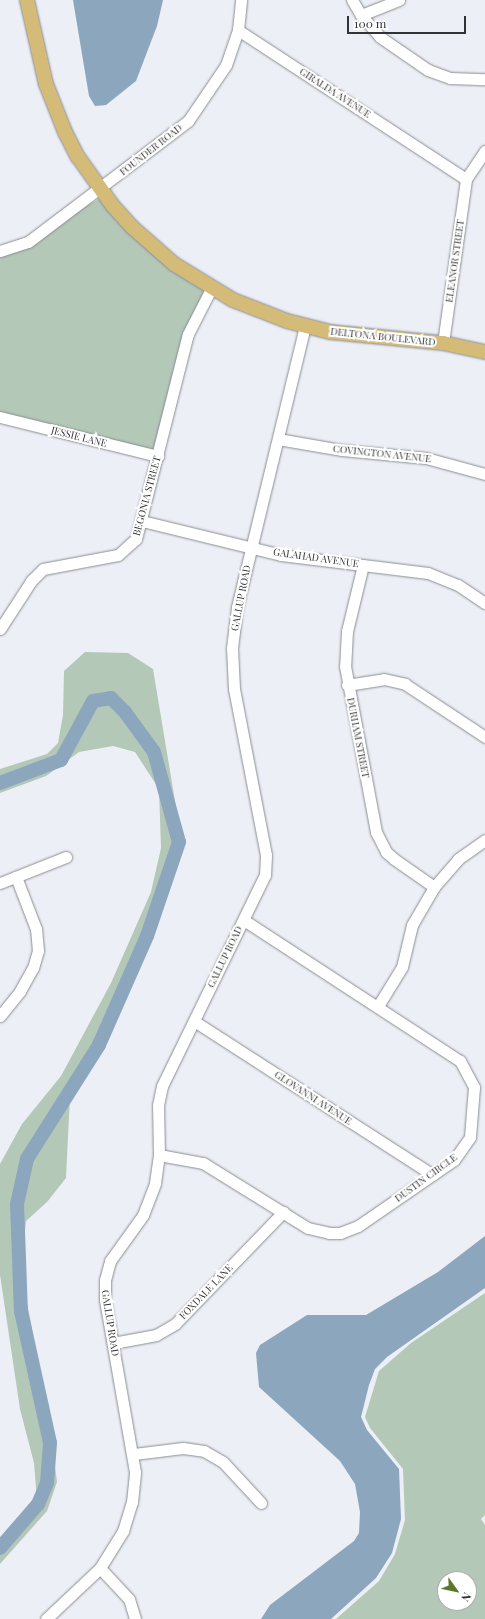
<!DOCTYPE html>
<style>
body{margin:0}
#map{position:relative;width:485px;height:1619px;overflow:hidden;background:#eceff5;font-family:"Playfair Display",serif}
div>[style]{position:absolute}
.green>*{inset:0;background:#b4c8b8}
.water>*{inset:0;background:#8ca6bd}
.river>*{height:14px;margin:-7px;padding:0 7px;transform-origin:7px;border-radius:7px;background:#8ca6bd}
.roads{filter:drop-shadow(0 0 1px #8a8d92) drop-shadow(0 0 1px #8a8d92)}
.minor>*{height:11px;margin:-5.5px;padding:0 5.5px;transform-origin:5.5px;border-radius:5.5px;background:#fff}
.major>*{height:14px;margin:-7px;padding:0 7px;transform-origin:7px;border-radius:7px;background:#d5bb78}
span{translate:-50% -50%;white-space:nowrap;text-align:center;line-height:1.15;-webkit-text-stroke:4px #fff;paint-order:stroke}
.street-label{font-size:10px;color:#323336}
.north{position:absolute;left:437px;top:1571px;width:40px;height:40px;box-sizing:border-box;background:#fff;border:1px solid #adadaf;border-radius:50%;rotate:123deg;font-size:11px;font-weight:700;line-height:16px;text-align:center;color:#323336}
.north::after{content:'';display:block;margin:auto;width:14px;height:18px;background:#5b772c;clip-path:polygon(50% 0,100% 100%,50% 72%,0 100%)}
.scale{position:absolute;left:347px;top:16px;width:119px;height:18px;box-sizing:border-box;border:2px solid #323336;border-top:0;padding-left:5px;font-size:12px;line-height:14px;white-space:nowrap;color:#323336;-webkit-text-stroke:3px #fff;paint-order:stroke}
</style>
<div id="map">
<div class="green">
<div style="clip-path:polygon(101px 198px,209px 292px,172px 381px,162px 460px,0 420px,0 253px,31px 247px,75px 212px)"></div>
<div style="clip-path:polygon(85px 652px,128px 653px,153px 669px,183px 849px,172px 883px,70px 1096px,66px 1178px,47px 1202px,26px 1221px,21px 1271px,49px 1419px,57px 1482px,47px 1511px,0 1564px,0 1538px,37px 1500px,34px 1463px,20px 1409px,0 1275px,0 1164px,22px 1124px,61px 1076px,111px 983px,151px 892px,161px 848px,159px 789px,135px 752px,113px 746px,79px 752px,46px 776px,0 793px,0 769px,47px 754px,58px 743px,63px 715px,64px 671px)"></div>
<div style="clip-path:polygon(evenodd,485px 1293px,485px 1515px,481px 1519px,485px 1525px,485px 1619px,336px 1619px,379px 1581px,395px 1554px,405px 1520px,403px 1469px,370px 1428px,365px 1417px,379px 1371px,411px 1343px,485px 1293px,445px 1579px,469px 1579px,469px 1603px,445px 1603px,445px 1579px)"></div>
</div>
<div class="water">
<div style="clip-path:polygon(73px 0,163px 0,157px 26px,136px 81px,106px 105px,95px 106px,89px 96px)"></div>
<div style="clip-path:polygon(485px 1236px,485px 1288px,387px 1357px,375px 1369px,369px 1385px,361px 1417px,367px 1430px,399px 1469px,401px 1519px,392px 1553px,376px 1578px,331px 1619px,261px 1619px,270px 1605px,354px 1541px,359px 1533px,360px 1512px,355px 1484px,340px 1461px,259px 1387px,256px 1353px,260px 1345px,307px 1315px,366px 1315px,438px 1272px)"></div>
</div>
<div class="river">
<div style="left:0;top:783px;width:65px;rotate:-20.7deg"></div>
<div style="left:61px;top:760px;width:67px;rotate:-61.5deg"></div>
<div style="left:93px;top:701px;width:18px;rotate:-9deg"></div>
<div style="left:111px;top:698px;width:20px;rotate:45deg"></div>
<div style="left:125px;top:712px;width:49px;rotate:54.1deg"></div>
<div style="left:154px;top:752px;width:93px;rotate:74.5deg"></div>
<div style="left:179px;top:842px;width:99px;rotate:108.8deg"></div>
<div style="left:147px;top:936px;width:119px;rotate:113.8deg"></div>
<div style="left:99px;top:1045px;width:135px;rotate:122.3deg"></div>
<div style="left:27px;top:1159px;width:46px;rotate:102.5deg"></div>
<div style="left:17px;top:1204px;width:107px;rotate:87.9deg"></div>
<div style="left:21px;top:1311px;width:135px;rotate:77.6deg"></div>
<div style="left:50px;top:1443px;width:40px;rotate:94.3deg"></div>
<div style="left:47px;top:1483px;width:23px;rotate:113deg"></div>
<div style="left:38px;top:1504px;width:58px;rotate:130.8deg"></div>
</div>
<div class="roads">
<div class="minor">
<div style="left:352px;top:0;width:17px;rotate:59deg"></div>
<div style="left:399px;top:0;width:41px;rotate:158.5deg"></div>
<div style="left:361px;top:15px;width:29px;rotate:49deg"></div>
<div style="left:380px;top:37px;width:58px;rotate:34.5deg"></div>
<div style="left:428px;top:70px;width:23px;rotate:20deg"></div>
<div style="left:450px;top:78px;width:35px;rotate:2deg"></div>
<div style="left:238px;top:30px;width:272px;rotate:33.2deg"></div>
<div style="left:0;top:251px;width:29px;rotate:-18deg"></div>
<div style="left:28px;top:242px;width:201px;rotate:-37.1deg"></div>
<div style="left:188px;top:121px;width:68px;rotate:-55.8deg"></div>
<div style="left:226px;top:65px;width:37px;rotate:-71deg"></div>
<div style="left:238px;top:30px;width:30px;rotate:-84deg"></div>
<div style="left:443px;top:343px;width:166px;rotate:-82deg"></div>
<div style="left:466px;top:179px;width:34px;rotate:-56deg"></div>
<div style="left:0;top:417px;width:163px;rotate:13.9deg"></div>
<div style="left:278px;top:439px;width:65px;rotate:9.8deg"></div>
<div style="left:342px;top:450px;width:84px;rotate:5.4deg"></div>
<div style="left:426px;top:458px;width:61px;rotate:15.2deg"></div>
<div style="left:142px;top:521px;width:143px;rotate:13.7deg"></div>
<div style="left:281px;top:555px;width:148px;rotate:7deg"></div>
<div style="left:428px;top:573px;width:32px;rotate:22deg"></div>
<div style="left:458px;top:585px;width:32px;rotate:34deg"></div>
<div style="left:363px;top:565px;width:68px;rotate:103.6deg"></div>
<div style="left:347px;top:631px;width:35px;rotate:93deg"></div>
<div style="left:345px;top:666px;width:169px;rotate:79.4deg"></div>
<div style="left:376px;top:832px;width:22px;rotate:63deg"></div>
<div style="left:386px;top:852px;width:11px;rotate:41deg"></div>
<div style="left:394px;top:859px;width:49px;rotate:35deg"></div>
<div style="left:0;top:629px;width:57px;rotate:-57.1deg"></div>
<div style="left:31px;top:581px;width:17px;rotate:-45deg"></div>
<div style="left:43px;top:569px;width:76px;rotate:-10.6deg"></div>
<div style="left:118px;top:555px;width:24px;rotate:-42deg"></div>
<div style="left:136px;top:539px;width:211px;rotate:-75.8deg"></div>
<div style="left:188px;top:334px;width:51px;rotate:-62.9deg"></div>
<div style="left:347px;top:685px;width:37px;rotate:-9deg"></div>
<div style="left:384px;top:679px;width:22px;rotate:13deg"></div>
<div style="left:405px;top:684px;width:96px;rotate:33.5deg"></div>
<div style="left:0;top:883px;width:71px;rotate:-21.5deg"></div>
<div style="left:378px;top:1006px;width:46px;rotate:-58.4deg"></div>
<div style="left:402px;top:967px;width:43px;rotate:-76.6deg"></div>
<div style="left:412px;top:925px;width:44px;rotate:-59.9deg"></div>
<div style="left:434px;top:887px;width:37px;rotate:-49deg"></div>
<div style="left:458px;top:859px;width:33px;rotate:-35deg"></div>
<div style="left:0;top:1016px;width:32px;rotate:-51deg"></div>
<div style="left:20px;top:991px;width:26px;rotate:-61deg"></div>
<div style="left:33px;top:968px;width:18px;rotate:-74deg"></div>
<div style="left:38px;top:951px;width:22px;rotate:-95deg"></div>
<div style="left:36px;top:929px;width:56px;rotate:-111deg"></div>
<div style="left:194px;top:1021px;width:284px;rotate:32.8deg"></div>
<div style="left:159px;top:1155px;width:45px;rotate:10.3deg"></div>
<div style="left:203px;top:1163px;width:123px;rotate:31.8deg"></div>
<div style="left:308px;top:1228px;width:22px;rotate:13deg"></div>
<div style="left:329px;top:1233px;width:11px"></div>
<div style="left:340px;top:1233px;width:19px;rotate:-21deg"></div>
<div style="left:358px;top:1226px;width:116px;rotate:-34.5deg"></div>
<div style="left:454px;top:1160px;width:28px;rotate:-55deg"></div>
<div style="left:470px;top:1137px;width:50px;rotate:-85.4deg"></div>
<div style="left:474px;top:1087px;width:30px;rotate:-118deg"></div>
<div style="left:460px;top:1061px;width:258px;rotate:-146.9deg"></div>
<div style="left:113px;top:1343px;width:44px;rotate:-10.5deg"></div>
<div style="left:156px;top:1335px;width:22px;rotate:-30deg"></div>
<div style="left:175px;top:1324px;width:156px;rotate:-46deg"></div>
<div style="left:134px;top:1454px;width:49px;rotate:-7deg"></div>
<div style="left:183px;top:1448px;width:21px;rotate:8deg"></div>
<div style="left:204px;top:1451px;width:22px;rotate:30deg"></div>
<div style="left:223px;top:1462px;width:56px;rotate:47.2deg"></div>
<div style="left:100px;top:1568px;width:44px;rotate:-58.1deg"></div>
<div style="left:123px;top:1531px;width:30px;rotate:-73deg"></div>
<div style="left:132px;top:1502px;width:30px;rotate:-84deg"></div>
<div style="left:135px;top:1472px;width:175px;rotate:-99.9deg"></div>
<div style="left:105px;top:1300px;width:20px;rotate:-90deg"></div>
<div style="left:105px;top:1280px;width:20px;rotate:-75deg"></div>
<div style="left:110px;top:1261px;width:57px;rotate:-54.3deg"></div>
<div style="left:143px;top:1215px;width:34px;rotate:-69deg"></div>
<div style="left:155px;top:1183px;width:28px;rotate:-82deg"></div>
<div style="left:159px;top:1155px;width:50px;rotate:-91.1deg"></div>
<div style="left:158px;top:1105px;width:19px;rotate:-78deg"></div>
<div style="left:162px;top:1086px;width:235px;rotate:-64deg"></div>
<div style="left:265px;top:875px;width:20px;rotate:-87deg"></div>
<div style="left:266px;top:855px;width:169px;rotate:-100.9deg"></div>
<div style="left:234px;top:689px;width:41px;rotate:-92.8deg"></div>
<div style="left:232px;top:648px;width:41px;rotate:-83deg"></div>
<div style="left:237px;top:607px;width:289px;rotate:-76.4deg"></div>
<div style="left:46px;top:1619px;width:74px;rotate:-43.4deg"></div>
<div style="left:100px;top:1568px;width:42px;rotate:46.9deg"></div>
<div style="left:129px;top:1599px;width:21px;rotate:73deg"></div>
</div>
<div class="major">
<div style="left:27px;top:0;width:86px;rotate:77.3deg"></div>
<div style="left:46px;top:84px;width:52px;rotate:68.4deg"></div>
<div style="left:65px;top:132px;width:28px;rotate:63deg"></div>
<div style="left:78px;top:157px;width:60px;rotate:54.5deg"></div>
<div style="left:113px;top:206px;width:28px;rotate:48deg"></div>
<div style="left:132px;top:227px;width:56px;rotate:41.4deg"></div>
<div style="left:174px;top:264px;width:69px;rotate:31.4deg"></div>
<div style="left:233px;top:300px;width:58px;rotate:21.3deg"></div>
<div style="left:287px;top:321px;width:44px;rotate:14.3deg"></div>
<div style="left:330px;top:332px;width:114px;rotate:5.6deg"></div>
<div style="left:443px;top:343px;width:43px;rotate:12.1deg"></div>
</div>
</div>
<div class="street-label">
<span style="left:335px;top:93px;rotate:33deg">GIRALDA AVENUE</span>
<span style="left:151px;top:150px;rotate:-38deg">FOUNDER ROAD</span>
<span style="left:455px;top:261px;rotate:-82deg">ELEANOR STREET</span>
<span style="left:383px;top:337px;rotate:6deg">DELTONA BOULEVARD</span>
<span style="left:79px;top:437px;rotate:14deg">JESSIE LANE</span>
<span style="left:382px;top:454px;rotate:6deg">COVINGTON AVENUE</span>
<span style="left:147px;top:496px;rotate:-75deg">BEGONIA STREET</span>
<span style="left:316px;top:558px;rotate:8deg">GALAHAD AVENUE</span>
<span style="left:241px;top:598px;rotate:-79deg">GALLUP ROAD</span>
<span style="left:358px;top:738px;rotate:79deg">DURHAM STREET</span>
<span style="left:225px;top:957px;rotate:-64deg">GALLUP ROAD</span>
<span style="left:313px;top:1098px;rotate:33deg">GLOVANNI AVENUE</span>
<span style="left:426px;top:1178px;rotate:-36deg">DUSTIN CIRCLE</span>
<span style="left:206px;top:1292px;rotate:-46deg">FOXDALE LANE</span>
<span style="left:110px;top:1323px;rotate:81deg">GALLUP ROAD</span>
</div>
<div class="north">N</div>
<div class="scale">100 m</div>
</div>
